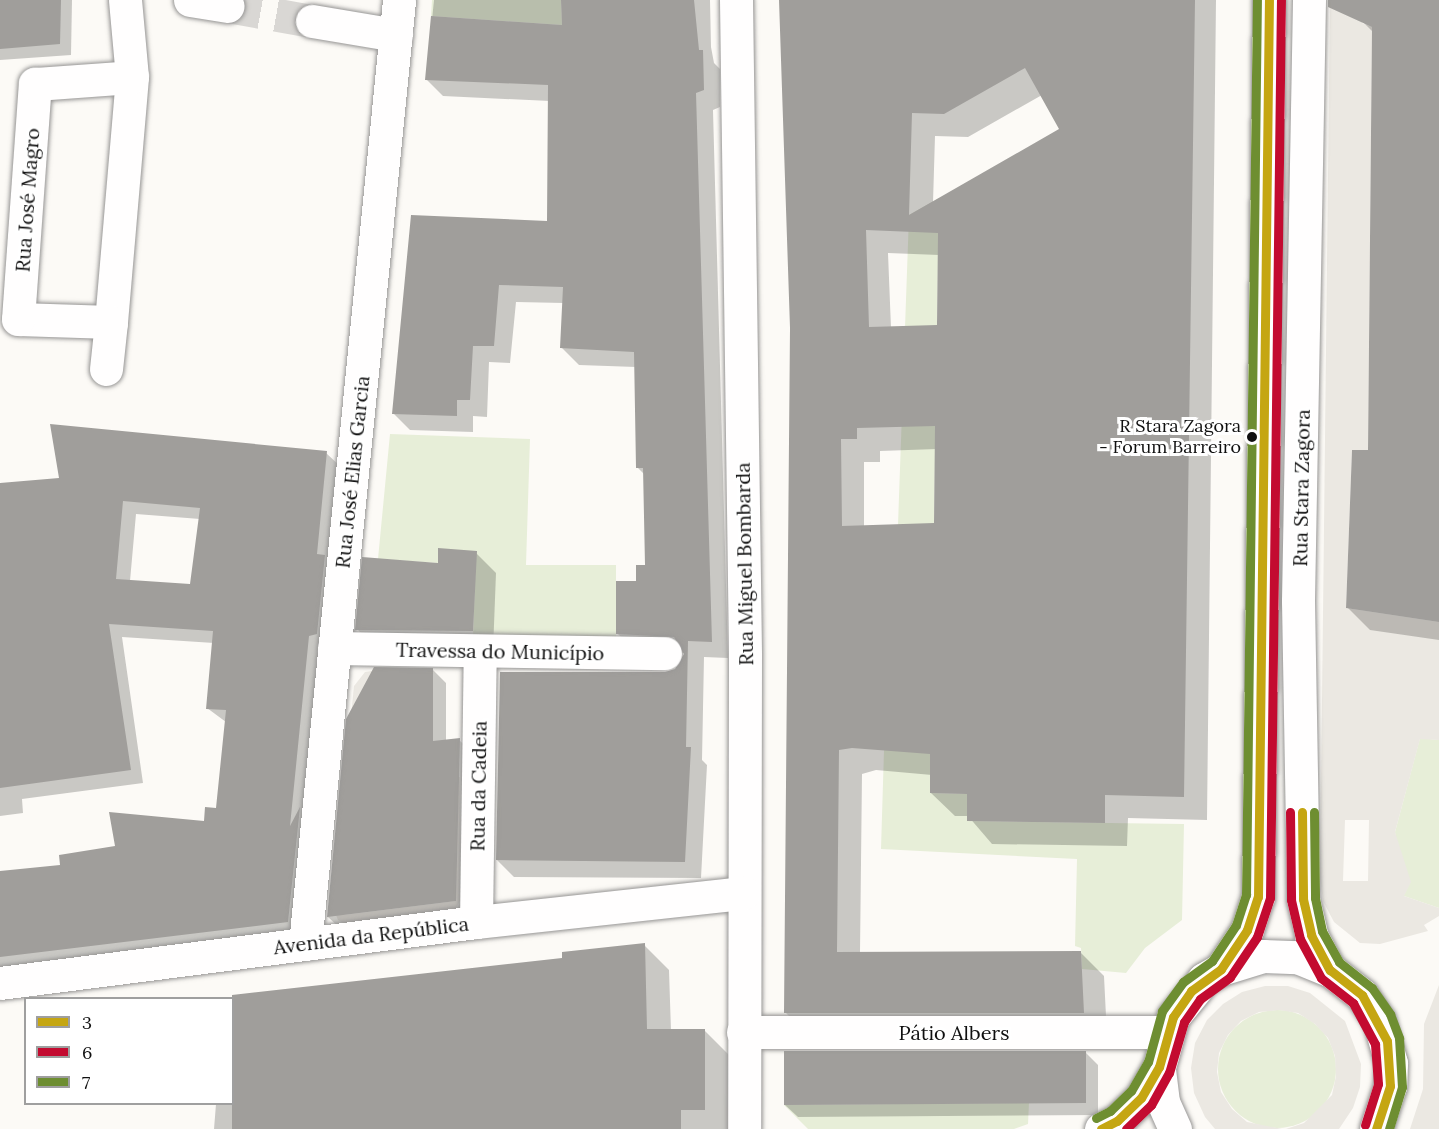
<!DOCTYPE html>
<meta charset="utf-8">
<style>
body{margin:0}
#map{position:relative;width:1439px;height:1129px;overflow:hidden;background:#fcfaf6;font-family:Lora,serif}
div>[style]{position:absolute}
.green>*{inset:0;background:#e7eed8}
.round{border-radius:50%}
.plaza>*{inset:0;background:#ebe8e2}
.shadow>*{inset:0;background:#0003}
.building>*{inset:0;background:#a09e9b}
.minor-tunnel>*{height:33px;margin-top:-16.5px;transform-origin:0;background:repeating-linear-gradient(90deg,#d9d7d4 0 33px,transparent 0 49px)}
.roads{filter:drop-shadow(0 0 2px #969594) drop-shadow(0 0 2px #969594)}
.minor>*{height:33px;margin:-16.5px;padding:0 16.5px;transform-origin:16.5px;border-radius:16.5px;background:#fffefe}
.bus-1>*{height:9px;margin:-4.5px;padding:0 4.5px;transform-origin:4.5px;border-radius:4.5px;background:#c5a612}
.bus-2>*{height:9px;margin:-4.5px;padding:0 4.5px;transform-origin:4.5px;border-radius:4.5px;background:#c30b30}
.bus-3>*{height:9px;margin:-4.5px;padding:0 4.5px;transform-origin:4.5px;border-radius:4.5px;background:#6e8e31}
.dots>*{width:16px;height:16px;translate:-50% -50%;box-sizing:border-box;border:3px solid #fff;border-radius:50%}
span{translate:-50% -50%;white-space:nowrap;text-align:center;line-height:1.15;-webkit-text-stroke:6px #fff;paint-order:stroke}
.bus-label{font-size:18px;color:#101010}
.right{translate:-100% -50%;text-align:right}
.street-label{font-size:20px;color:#101010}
.legend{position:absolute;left:24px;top:997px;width:210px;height:108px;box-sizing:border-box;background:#fff;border:2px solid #9f9f9f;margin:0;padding:8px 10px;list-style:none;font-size:18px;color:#101010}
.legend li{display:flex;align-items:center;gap:12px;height:30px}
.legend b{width:30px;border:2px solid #9f9f9f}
</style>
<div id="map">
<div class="green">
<div style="clip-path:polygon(432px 0,561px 0,562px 25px,431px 16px)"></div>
<div style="clip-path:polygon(939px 198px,930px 793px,967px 794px,967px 821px,1184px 824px,1182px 920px,1145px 948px,1126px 973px,1082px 969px,1081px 948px,1075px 946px,1077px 859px,881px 849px,884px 750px,890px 750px,909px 215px)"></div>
<div style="clip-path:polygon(390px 434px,530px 439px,526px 565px,616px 565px,616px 640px,473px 637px,476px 551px,438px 563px,378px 559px)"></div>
<div style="clip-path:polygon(1420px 738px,1439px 740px,1439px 908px,1404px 896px,1395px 832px)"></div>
<div class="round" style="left:1218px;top:1010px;width:118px;height:118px"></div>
<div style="clip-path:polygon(1029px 1103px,1028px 1124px,1014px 1129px,808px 1129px,784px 1105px)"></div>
</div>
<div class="plaza">
<div style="clip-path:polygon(evenodd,1330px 0,1370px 0,1362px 23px,1372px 27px,1368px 450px,1352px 450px,1346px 608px,1439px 622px,1439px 740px,1420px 739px,1395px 832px,1411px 882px,1404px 896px,1439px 908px,1439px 916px,1424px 925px,1428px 931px,1380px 944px,1360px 943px,1334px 922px,1323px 901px,1320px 877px,1330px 0,1345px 820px,1369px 820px,1368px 881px,1343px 881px,1345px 820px)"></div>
<div style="clip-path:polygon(379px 670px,343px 915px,456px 901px,456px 777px,460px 777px,460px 901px,456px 908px,345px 924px,338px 920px,332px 905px,354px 686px,365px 672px)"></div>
<div style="clip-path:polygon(1439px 985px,1439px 1129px,1410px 1129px,1423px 1089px,1424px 1024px)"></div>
<div style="clip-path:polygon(1265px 986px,1288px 986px,1310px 993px,1345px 1021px,1361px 1064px,1360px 1087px,1353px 1108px,1339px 1129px,1286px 1129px,1304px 1123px,1332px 1095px,1336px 1076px,1335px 1056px,1328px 1038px,1315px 1024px,1298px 1013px,1279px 1010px,1259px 1012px,1241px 1021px,1228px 1035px,1219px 1053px,1217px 1072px,1221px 1092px,1232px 1109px,1247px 1122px,1282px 1129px,1215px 1129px,1205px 1117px,1194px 1093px,1191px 1068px,1195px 1043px,1207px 1020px,1223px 1004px,1242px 992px)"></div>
</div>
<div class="shadow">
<div style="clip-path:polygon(0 0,72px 0,71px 55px,0 60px)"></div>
<div style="clip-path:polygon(434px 0,710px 0,711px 47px,714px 63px,720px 69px,720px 107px,713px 110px,728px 658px,704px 657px,702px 760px,707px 765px,701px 878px,514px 877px,497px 860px,665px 673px,676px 670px,686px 653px,634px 650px,617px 633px,646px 567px,644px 474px,637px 467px,636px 367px,579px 365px,562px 348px,564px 303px,516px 302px,510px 363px,489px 362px,487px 417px,473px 416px,473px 432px,410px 430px,393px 413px,549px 223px,550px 101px,443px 96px,426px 79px)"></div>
<div style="clip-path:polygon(evenodd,781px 0,1216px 0,1207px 820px,1128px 818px,1127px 846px,992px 844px,968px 816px,955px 816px,931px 793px,932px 775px,876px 770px,862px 774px,860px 953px,1081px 953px,1104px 976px,1107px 1036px,809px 1036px,786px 1013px,792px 328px,781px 0,1042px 95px,1061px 130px,933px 203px,935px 136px,968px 137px,1042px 95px,781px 0,888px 253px,939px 255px,938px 327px,891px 328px,888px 253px,781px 0,937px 449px,935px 525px,864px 527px,864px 462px,880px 462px,880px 451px,937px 449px)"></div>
<div style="clip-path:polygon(1372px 0,1439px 0,1439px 640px,1370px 630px,1348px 608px,1370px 452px,1373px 32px,1364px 23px)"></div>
<div style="clip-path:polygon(evenodd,326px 453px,340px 466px,301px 935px,0 971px,0 873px,62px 867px,205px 823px,217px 810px,226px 722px,207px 708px,214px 643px,122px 637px,143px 783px,22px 799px,23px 813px,0 816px,0 485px,326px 453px,136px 514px,200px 519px,192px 585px,130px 581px,136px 514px)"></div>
<div style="clip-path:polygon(476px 553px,496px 573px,493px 651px,377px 649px,357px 629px,440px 565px)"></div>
<div style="clip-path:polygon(433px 670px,446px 683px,446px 741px,459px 740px,473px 753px,469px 914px,342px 930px,328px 917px)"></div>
<div style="clip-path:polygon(644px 945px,669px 970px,671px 1031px,705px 1031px,730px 1056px,729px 1129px,214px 1129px,216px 1104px,232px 1104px,232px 998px,223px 998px,563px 959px)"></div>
<div style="clip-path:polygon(1085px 1052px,1098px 1065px,1098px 1115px,798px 1117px,785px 1105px)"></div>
</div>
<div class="building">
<div style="clip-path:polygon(0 0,61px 0,60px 44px,0 49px)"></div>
<div style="clip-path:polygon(561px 0,694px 0,699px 50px,703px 50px,704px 90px,696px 93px,712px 642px,688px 641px,686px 747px,691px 747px,685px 862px,496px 860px,500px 672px,665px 672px,675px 669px,684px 654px,674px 637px,616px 634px,616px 581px,636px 581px,636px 565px,645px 565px,643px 468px,636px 468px,634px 352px,560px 348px,563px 287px,499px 285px,494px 346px,473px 346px,470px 400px,457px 400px,457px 416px,392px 414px,411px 215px,547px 221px,548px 85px,425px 80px,431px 16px,562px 25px)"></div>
<div style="clip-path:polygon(evenodd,779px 0,1195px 0,1184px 797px,1105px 795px,1105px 823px,967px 821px,967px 794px,930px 793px,930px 754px,852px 748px,839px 750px,837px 952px,1081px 951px,1084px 1013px,784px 1013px,790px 328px,779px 0,1025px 68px,1059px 129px,909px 215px,912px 113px,944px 114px,1025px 68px,779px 0,866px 230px,938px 233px,937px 325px,869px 327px,866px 230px,779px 0,935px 426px,934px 523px,842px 526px,841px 439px,857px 439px,857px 428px,935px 426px)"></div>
<div style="clip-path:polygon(1328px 0,1439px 0,1439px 622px,1346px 608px,1352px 450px,1368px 450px,1372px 27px,1328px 7px)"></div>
<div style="clip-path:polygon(evenodd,50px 424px,327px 451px,317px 554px,325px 555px,317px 634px,309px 636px,290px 826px,300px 807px,288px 922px,0 957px,0 871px,60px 865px,59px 855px,115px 846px,109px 812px,204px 821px,205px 807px,216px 808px,226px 710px,206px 709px,213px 631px,109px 624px,131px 770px,0 788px,0 483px,59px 478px,50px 424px,123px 501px,200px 508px,190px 584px,116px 579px,123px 501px)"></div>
<div style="clip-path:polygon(438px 548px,477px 551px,473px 631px,355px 630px,362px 557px,438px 563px)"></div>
<div style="clip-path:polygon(374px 667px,433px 668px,433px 741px,460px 738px,456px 901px,327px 917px,346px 719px)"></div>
<div style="clip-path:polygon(645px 943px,647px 1029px,705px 1029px,705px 1110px,681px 1110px,681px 1129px,232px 1129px,232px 995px,562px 958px,562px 952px)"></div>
<div style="clip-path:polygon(784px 1051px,1086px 1051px,1086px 1103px,784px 1105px)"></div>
</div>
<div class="minor-tunnel">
<div style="left:228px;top:6px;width:85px;rotate:10.1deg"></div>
</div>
<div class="roads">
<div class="minor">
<div style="left:125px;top:0;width:77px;rotate:84.8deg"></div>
<div style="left:190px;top:0;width:38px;rotate:9deg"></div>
<div style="left:736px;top:0;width:655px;rotate:89.21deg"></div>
<div style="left:745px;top:655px;width:474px;rotate:90.1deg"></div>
<div style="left:1309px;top:0;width:601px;rotate:91.05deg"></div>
<div style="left:1298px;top:601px;width:298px;rotate:89deg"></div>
<div style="left:1303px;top:899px;width:37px;rotate:77deg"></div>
<div style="left:1311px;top:935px;width:40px;rotate:62deg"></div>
<div style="left:312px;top:21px;width:85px;rotate:9.5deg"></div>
<div style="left:132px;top:77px;width:246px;rotate:94.9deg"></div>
<div style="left:111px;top:322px;width:93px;rotate:-178.2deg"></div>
<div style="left:18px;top:319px;width:236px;rotate:-85.9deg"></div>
<div style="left:35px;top:84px;width:97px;rotate:-4.1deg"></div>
<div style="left:106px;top:369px;width:47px;rotate:-83.9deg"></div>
<div style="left:334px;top:648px;width:331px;rotate:0.9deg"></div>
<div style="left:476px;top:922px;width:271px;rotate:-89.2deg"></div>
<div style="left:305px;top:944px;width:949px;rotate:-84.31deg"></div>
<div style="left:1221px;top:969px;width:47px;rotate:-56.3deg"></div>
<div style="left:1247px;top:930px;width:35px;rotate:-72deg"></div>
<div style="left:1258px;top:897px;width:897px;rotate:-89.3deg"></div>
<div style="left:0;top:983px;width:480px;rotate:-7.3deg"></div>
<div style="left:476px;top:922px;width:269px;rotate:-6.2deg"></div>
<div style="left:743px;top:1032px;width:423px"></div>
<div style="left:1101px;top:1129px;width:18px;rotate:-27deg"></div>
<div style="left:1117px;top:1121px;width:33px;rotate:-44deg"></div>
<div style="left:1141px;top:1098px;width:36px;rotate:-60deg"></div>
<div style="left:1175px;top:1129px;width:30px;rotate:-114deg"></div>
<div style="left:1163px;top:1102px;width:35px;rotate:-97deg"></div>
<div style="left:1159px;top:1067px;width:52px;rotate:-74.4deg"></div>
<div style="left:1173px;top:1017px;width:49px;rotate:-50.8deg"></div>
<div style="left:1204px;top:979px;width:20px;rotate:-30deg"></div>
<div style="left:1221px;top:969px;width:44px;rotate:-17.2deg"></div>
<div style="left:1263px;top:956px;width:34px;rotate:2deg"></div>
<div style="left:1297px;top:957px;width:35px;rotate:22deg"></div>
<div style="left:1330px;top:970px;width:41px;rotate:38deg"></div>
<div style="left:1362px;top:995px;width:30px;rotate:56deg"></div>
<div style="left:1379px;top:1020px;width:45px;rotate:74.4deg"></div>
<div style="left:1391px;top:1063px;width:23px;rotate:92deg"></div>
<div style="left:1390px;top:1086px;width:45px;rotate:108deg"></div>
</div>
</div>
<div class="bus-1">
<div style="left:1302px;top:812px;width:87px;rotate:89.3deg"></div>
<div style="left:1303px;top:899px;width:37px;rotate:77deg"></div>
<div style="left:1311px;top:935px;width:40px;rotate:62deg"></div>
<div style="left:1330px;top:970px;width:41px;rotate:38deg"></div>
<div style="left:1362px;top:995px;width:52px;rotate:61.5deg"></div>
<div style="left:1387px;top:1041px;width:45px;rotate:86.2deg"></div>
<div style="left:1390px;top:1086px;width:45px;rotate:108deg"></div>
<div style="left:1101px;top:1129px;width:18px;rotate:-27deg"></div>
<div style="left:1117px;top:1121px;width:33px;rotate:-44deg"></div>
<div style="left:1141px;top:1098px;width:36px;rotate:-60deg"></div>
<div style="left:1159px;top:1067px;width:52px;rotate:-74.4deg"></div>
<div style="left:1173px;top:1017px;width:32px;rotate:-55deg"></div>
<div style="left:1191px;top:991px;width:37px;rotate:-36deg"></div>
<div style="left:1221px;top:969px;width:47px;rotate:-56.3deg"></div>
<div style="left:1247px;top:930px;width:35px;rotate:-72deg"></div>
<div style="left:1258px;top:897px;width:897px;rotate:-89.3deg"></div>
</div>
<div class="bus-2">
<div style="left:1290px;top:812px;width:88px;rotate:89.3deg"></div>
<div style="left:1291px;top:900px;width:40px;rotate:77deg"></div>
<div style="left:1300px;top:939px;width:44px;rotate:61.7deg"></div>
<div style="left:1321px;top:978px;width:41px;rotate:38deg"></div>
<div style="left:1353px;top:1003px;width:47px;rotate:61.8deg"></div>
<div style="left:1375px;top:1044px;width:40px;rotate:85.7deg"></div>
<div style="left:1378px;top:1084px;width:43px;rotate:107.6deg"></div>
<div style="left:1126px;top:1129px;width:35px;rotate:-44deg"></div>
<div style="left:1151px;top:1105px;width:37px;rotate:-61deg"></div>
<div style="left:1169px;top:1073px;width:53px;rotate:-73.6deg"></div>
<div style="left:1184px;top:1022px;width:28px;rotate:-55deg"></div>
<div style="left:1200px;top:999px;width:37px;rotate:-36deg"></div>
<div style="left:1230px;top:977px;width:48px;rotate:-56deg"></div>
<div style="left:1257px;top:937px;width:41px;rotate:-71.6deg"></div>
<div style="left:1270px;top:898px;width:898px;rotate:-89.3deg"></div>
</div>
<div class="bus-3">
<div style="left:1314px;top:812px;width:86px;rotate:89.3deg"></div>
<div style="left:1315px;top:898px;width:34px;rotate:78deg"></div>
<div style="left:1322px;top:931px;width:35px;rotate:61deg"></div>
<div style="left:1339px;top:962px;width:42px;rotate:38.2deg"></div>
<div style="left:1372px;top:988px;width:32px;rotate:55deg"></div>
<div style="left:1390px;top:1014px;width:26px;rotate:69deg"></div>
<div style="left:1399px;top:1038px;width:49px;rotate:86.5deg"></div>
<div style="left:1402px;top:1087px;width:44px;rotate:107.2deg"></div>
<div style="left:1096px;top:1118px;width:16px;rotate:-27deg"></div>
<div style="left:1110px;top:1111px;width:29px;rotate:-44deg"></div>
<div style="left:1131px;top:1091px;width:34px;rotate:-60deg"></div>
<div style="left:1148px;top:1062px;width:53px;rotate:-74.6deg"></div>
<div style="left:1162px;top:1011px;width:36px;rotate:-54deg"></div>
<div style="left:1183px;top:982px;width:36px;rotate:-36deg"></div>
<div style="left:1212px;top:961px;width:43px;rotate:-56.3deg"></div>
<div style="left:1236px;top:925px;width:32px;rotate:-72deg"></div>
<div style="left:1246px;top:895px;width:895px;rotate:-89.3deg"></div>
</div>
<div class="dots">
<div style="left:1252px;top:437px;background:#101010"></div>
</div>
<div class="bus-label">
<span class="right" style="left:1241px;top:437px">R Stara Zagora<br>- Forum Barreiro</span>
</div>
<div class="street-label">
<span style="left:27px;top:200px;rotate:-86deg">Rua José Magro</span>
<span style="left:352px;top:472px;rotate:-84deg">Rua José Elias Garcia</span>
<span style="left:1301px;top:488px;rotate:-89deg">Rua Stara Zagora</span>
<span style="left:744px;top:564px;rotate:-91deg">Rua Miguel Bombarda</span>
<span style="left:500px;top:651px;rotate:1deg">Travessa do Município</span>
<span style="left:478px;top:786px;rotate:-89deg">Rua da Cadeia</span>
<span style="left:371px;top:935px;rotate:-7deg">Avenida da República</span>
<span style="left:954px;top:1032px">Pátio Albers</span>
</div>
<ul class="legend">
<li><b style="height:8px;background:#c5a612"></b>3</li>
<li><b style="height:8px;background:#c30b30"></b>6</li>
<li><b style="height:8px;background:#6e8e31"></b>7</li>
</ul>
</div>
